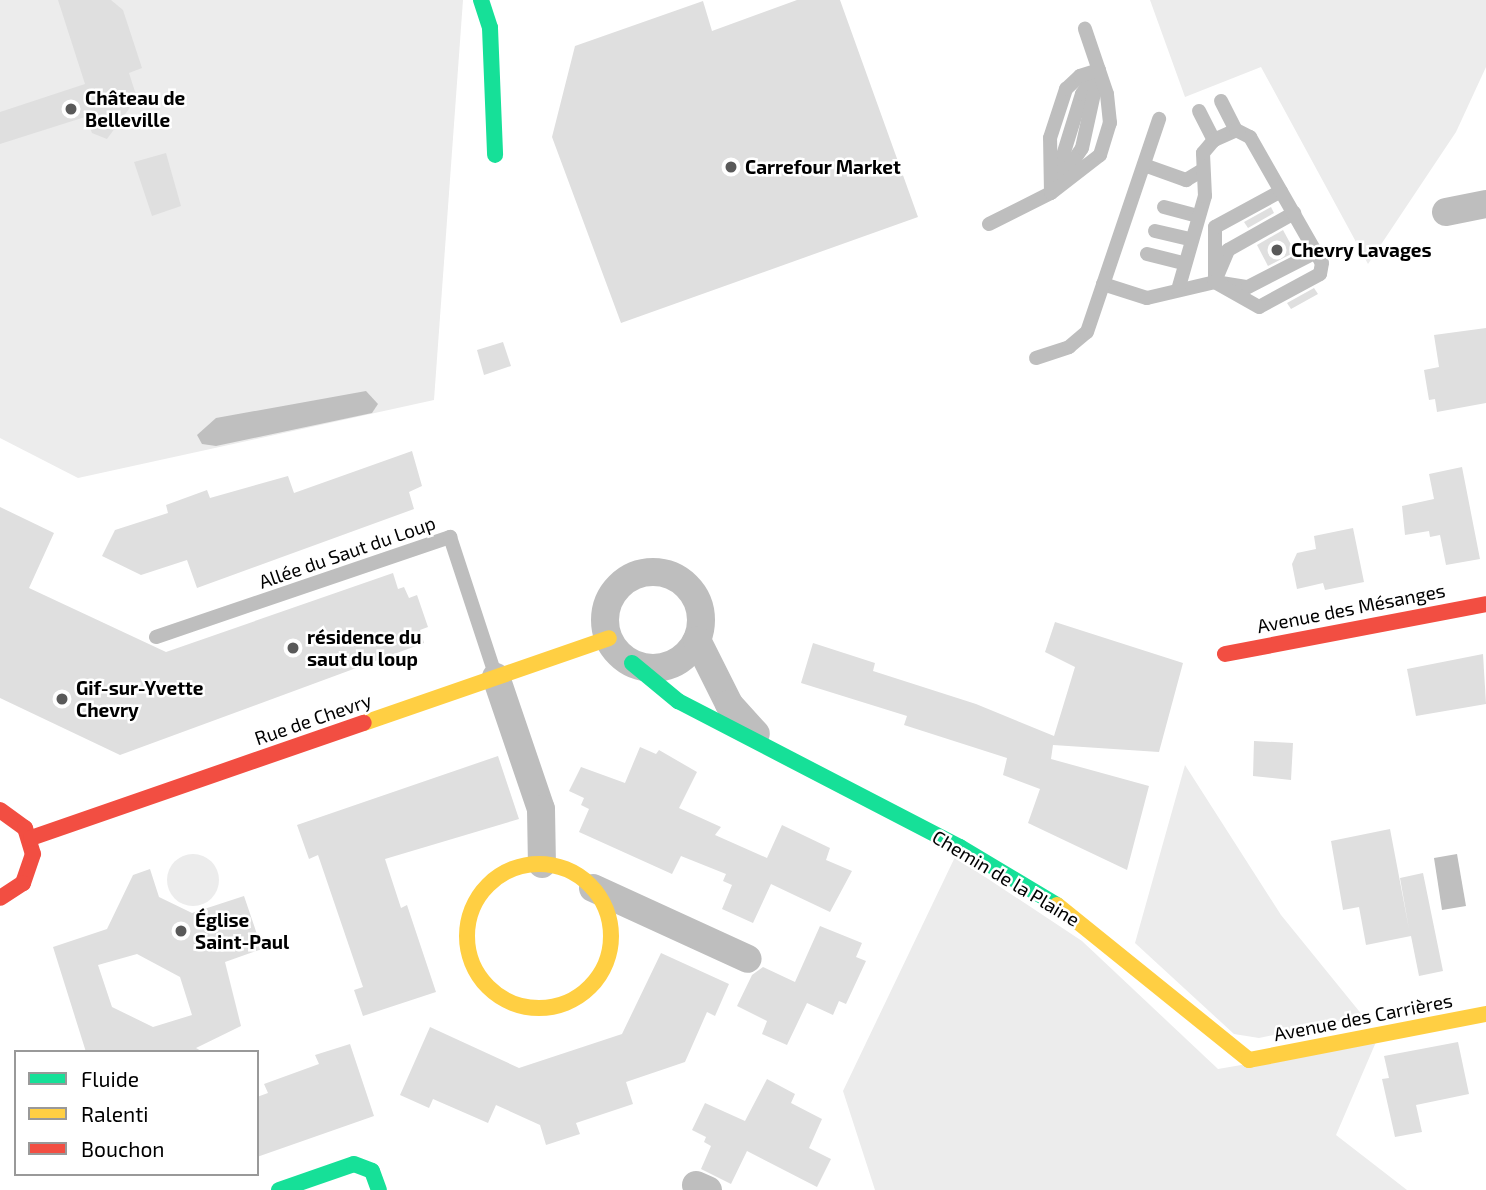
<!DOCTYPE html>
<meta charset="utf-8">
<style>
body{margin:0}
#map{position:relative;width:1486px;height:1190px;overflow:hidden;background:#fff;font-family:"Exo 2",sans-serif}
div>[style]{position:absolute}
.green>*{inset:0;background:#ececec}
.round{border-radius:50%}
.water>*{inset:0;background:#bfbfbf}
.building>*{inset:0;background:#dfdfdf}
.lane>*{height:14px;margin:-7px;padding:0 7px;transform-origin:7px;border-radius:7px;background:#bebebe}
.street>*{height:28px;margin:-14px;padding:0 14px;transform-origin:14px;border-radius:14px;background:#bebebe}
.street>.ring{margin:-14px;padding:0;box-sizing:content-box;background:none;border:28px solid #bebebe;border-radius:50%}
.fast>*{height:16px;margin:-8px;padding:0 8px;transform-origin:8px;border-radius:8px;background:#16e098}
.slow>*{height:16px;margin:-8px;padding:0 8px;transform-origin:8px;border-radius:8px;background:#ffcf43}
.slow>.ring{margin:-8px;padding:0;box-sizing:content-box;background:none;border:16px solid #ffcf43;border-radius:50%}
.jam>*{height:16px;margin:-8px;padding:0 8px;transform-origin:8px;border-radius:8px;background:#f24e42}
.dots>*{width:19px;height:19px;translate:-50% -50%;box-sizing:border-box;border:4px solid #fff;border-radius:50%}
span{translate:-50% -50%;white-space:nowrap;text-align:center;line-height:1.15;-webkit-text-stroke:5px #fff;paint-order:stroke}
.poi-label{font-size:19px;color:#000;font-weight:700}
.left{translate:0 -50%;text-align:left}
.street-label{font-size:19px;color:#000}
.legend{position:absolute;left:14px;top:1050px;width:245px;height:126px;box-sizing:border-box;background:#fff;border:2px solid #999;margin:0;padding:9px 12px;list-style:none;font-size:21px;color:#000}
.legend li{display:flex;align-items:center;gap:14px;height:35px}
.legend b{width:35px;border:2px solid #999}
</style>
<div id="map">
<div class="green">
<div style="clip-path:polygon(0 0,463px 0,434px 400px,78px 478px,0 438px)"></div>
<div style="clip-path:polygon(1150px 0,1486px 0,1486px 67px,1456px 132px,1368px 264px,1261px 67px,1185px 97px)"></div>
<div style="clip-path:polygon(1185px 765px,1281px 915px,1363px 1016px,1259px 1038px,1234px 1034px,1135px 943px)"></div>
<div class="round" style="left:167px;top:854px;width:52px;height:52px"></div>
<div style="clip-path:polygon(955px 857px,1082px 941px,1218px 1069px,1376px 1042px,1336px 1135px,1407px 1190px,875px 1190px,843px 1091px)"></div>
</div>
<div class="water">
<div style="clip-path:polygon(366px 391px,378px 404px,372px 413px,216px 446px,202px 444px,197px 435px,216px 418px)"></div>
<div style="clip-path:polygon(1457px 854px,1466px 906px,1442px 910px,1434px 858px)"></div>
</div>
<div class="building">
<div style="clip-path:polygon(58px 0,111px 0,123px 10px,142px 68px,129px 73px,137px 98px,107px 139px,92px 133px,85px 117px,0 144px,0 112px,85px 84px)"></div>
<div style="clip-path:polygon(797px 0,840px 0,918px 217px,621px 323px,552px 137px,575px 46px,703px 1px,712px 31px)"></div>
<div style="clip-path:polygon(166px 153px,181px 206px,152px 216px,134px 162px)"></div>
<div style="clip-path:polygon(1271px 207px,1274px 213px,1248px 228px,1244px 222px)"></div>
<div style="clip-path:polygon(1283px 230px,1295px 252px,1268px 266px,1257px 245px)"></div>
<div style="clip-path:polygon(1314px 288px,1318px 294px,1291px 309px,1287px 303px)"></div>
<div style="clip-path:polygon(1486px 328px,1486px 403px,1437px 412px,1435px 399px,1429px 400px,1424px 370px,1439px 367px,1434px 335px)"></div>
<div style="clip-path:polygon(503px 342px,511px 366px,484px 375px,477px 350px)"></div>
<div style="clip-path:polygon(412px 451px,422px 486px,409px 492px,414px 509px,197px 588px,187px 560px,141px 575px,102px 556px,115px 530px,168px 513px,166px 505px,207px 490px,210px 498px,288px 476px,294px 493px)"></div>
<div style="clip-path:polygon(1462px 467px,1480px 559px,1446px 565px,1440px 535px,1430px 537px,1429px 531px,1405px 535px,1402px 506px,1434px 499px,1429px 474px)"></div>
<div style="clip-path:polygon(0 507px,54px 533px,29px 588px,166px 652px,393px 573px,398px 589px,404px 587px,409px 598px,417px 595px,428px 627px,420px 630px,424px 643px,120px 755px,0 698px)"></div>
<div style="clip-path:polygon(1353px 528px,1364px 582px,1325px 590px,1323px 583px,1297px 589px,1292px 564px,1297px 553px,1316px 549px,1314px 536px)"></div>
<div style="clip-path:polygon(1055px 622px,1183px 663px,1159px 752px,1053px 745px,1051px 759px,1149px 786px,1127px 870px,1028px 823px,1040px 789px,1003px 775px,1007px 758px,904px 725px,907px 716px,801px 683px,813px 643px,875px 663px,873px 671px,976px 704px,1054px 736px,1075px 667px,1045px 652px)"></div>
<div style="clip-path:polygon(1483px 654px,1486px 704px,1416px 716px,1407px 669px)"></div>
<div style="clip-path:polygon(1254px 741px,1293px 743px,1291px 780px,1253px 776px)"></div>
<div style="clip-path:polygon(640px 747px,656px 754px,659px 750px,697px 772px,679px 808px,721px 827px,715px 835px,767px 858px,782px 825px,830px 848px,826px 860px,852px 871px,830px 912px,771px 884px,753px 923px,722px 909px,732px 885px,723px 881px,726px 874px,681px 856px,672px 874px,579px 832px,589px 809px,581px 805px,584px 798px,569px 791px,581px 767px,625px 783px)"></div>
<div style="clip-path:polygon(498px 756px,519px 819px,385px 859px,401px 908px,407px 905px,436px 992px,363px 1016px,354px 990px,363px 987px,318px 855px,309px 859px,297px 825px)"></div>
<div style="clip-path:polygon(1390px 829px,1409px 929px,1400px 878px,1423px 873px,1443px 971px,1419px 976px,1411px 936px,1366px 945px,1359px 907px,1343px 910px,1331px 841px)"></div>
<div style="clip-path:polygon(evenodd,150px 869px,159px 897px,192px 913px,244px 896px,262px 949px,225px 962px,241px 1026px,196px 1048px,203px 1052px,86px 1052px,53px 947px,107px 929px,133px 875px,150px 869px,137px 954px,180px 977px,192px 1015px,153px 1027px,112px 1007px,98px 965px,137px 954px)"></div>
<div style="clip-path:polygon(820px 926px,862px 943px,856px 957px,866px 961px,846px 1004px,839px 1001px,833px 1015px,807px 1003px,787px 1045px,762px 1034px,767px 1021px,737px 1006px,752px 975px,763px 967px,795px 982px)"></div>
<div style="clip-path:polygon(661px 953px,729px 984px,715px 1016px,707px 1012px,685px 1062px,626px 1082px,633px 1104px,576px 1123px,580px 1134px,546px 1145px,540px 1125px,496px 1105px,488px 1123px,433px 1099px,429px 1108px,400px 1095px,430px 1027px,519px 1068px,622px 1034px)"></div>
<div style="clip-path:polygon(1458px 1042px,1469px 1094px,1416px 1105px,1422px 1132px,1395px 1137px,1382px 1079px,1389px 1078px,1384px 1056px)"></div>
<div style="clip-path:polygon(350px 1044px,374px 1116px,257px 1157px,257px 1097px,268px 1093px,264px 1084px,319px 1064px,315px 1055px)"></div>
<div style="clip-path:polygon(767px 1079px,795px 1094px,791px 1103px,822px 1119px,809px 1148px,831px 1159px,817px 1187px,747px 1151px,731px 1184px,701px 1169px,711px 1146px,704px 1142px,706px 1137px,692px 1130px,705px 1103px,745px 1121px)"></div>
</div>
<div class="lane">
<div style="left:1221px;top:101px;width:33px;rotate:63deg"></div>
<div style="left:1199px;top:111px;width:33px;rotate:63deg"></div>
<div style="left:1144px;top:165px;width:45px;rotate:19.7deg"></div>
<div style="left:1186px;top:180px;width:17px;rotate:-31deg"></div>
<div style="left:1056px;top:178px;width:88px;rotate:-72.8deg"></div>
<div style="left:1082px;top:94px;width:24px;rotate:-55deg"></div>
<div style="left:1059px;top:182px;width:41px;rotate:-55.9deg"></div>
<div style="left:1082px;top:148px;width:75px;rotate:-77.6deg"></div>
<div style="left:1051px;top:193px;width:55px;rotate:-91deg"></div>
<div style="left:1050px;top:138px;width:52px;rotate:-71.9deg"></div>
<div style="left:1066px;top:89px;width:19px;rotate:-43deg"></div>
<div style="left:1080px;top:76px;width:20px;rotate:-18deg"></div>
<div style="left:1164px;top:207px;width:35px;rotate:15deg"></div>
<div style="left:989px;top:224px;width:69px;rotate:-26.6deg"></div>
<div style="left:1051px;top:193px;width:62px;rotate:-37.8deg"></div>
<div style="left:1100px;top:155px;width:34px;rotate:-73deg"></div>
<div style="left:1110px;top:123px;width:29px;rotate:-96deg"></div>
<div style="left:1107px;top:94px;width:69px;rotate:-108.7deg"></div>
<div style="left:1155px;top:231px;width:37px;rotate:13deg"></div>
<div style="left:1147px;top:254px;width:36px;rotate:14deg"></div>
<div style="left:1218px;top:274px;width:26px;rotate:-67deg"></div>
<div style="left:1228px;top:250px;width:76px;rotate:-29.3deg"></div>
<div style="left:1215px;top:282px;width:55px;rotate:-90deg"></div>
<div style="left:1215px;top:227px;width:75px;rotate:-28.6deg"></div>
<div style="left:1103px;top:284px;width:46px;rotate:17.7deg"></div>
<div style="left:1147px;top:298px;width:70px;rotate:-13.2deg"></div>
<div style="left:1215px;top:282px;width:33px;rotate:9deg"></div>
<div style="left:1248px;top:287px;width:76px;rotate:-27.2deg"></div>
<div style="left:1178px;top:290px;width:98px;rotate:-74deg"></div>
<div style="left:1205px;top:196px;width:43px;rotate:-92.7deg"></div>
<div style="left:1203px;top:153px;width:17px;rotate:-50deg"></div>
<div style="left:1214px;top:140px;width:24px;rotate:-24deg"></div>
<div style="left:1236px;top:130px;width:16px;rotate:27deg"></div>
<div style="left:1250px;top:137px;width:145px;rotate:60.3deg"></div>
<div style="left:1322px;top:263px;width:11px;rotate:100deg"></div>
<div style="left:1320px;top:274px;width:69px;rotate:151.6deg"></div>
<div style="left:1259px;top:307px;width:51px;rotate:-150.4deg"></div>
<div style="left:1036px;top:358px;width:35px;rotate:-18deg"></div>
<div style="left:1069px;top:347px;width:23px;rotate:-40deg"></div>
<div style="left:1087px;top:332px;width:225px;rotate:-71.3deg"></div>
<div style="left:156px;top:637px;width:311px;rotate:-18.8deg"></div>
<div style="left:450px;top:537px;width:147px;rotate:71.8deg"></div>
</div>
<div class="street">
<div style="left:1446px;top:212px;width:41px;rotate:-11.3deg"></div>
<div class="ring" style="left:605px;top:572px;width:68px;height:68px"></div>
<div style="left:697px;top:640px;width:72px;rotate:63.4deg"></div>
<div style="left:729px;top:704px;width:40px;rotate:48deg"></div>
<div style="left:496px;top:677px;width:139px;rotate:71.2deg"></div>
<div style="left:541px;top:809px;width:55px;rotate:89deg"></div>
<div style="left:593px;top:888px;width:170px;rotate:24.6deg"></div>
<div style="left:696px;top:1185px;width:13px;rotate:23deg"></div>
</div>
<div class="fast">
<div style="left:481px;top:0;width:29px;rotate:72deg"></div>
<div style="left:490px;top:28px;width:127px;rotate:87.7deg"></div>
<div style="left:632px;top:663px;width:60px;rotate:39.6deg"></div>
<div style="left:678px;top:701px;width:318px;rotate:27.4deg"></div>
<div style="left:960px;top:847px;width:113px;rotate:30.9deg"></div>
<div style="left:279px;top:1190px;width:79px;rotate:-19.1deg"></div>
<div style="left:354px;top:1164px;width:19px;rotate:21deg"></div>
<div style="left:372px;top:1171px;width:20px;rotate:70deg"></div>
</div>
<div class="slow">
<div style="left:364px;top:723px;width:259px;rotate:-19.1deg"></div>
<div class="ring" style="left:467px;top:864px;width:128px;height:128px"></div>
<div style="left:1057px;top:905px;width:247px;rotate:38.9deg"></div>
<div style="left:1249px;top:1060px;width:241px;rotate:-11deg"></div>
</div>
<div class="jam">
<div style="left:1225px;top:654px;width:266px;rotate:-10.8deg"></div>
<div style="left:0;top:810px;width:31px;rotate:36deg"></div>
<div style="left:25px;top:828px;width:27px;rotate:73deg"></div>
<div style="left:33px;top:854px;width:31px;rotate:109deg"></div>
<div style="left:23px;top:883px;width:27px;rotate:147deg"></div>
<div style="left:31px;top:838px;width:352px;rotate:-19.1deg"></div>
</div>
<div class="dots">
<div style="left:71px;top:109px;background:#595959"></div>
<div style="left:731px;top:167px;background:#595959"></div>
<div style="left:1277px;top:250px;background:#595959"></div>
<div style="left:293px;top:648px;background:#595959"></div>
<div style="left:62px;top:699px;background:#595959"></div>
<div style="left:181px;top:931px;background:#595959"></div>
</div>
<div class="poi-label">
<span class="left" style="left:85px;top:109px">Château de<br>Belleville</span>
<span class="left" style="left:745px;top:167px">Carrefour Market</span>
<span class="left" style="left:1291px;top:250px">Chevry Lavages</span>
<span class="left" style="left:307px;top:648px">résidence du<br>saut du loup</span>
<span class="left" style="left:76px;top:699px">Gif-sur-Yvette<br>Chevry</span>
<span class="left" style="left:195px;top:931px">Église<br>Saint-Paul</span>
</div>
<div class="street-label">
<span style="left:347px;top:552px;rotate:-19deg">Allée du Saut du Loup</span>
<span style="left:1351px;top:608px;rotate:-11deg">Avenue des Mésanges</span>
<span style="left:313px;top:719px;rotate:-19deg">Rue de Chevry</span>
<span style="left:1006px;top:878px;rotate:31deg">Chemin de la Plaine</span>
<span style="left:1363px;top:1017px;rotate:-11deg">Avenue des Carrières</span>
</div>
<ul class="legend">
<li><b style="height:9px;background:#16e098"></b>Fluide</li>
<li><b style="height:9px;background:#ffcf43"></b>Ralenti</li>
<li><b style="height:9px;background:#f24e42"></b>Bouchon</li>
</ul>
</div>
